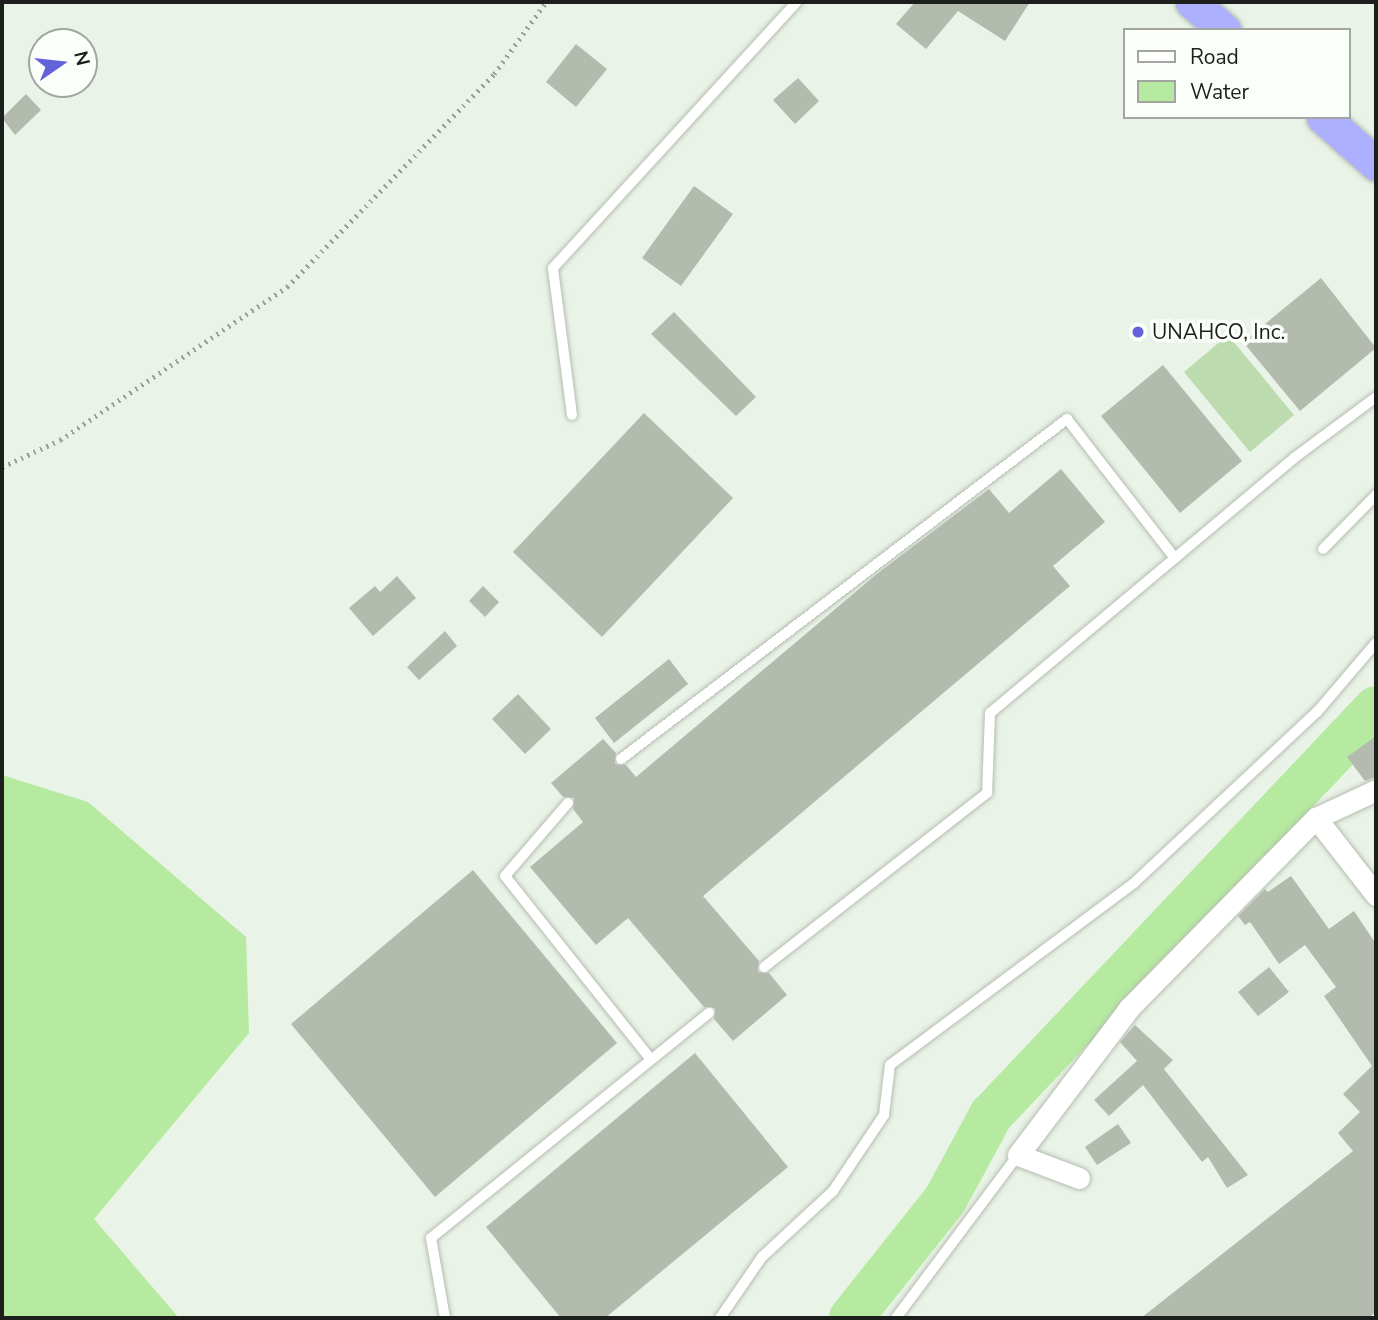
<!DOCTYPE html>
<style>
body{margin:0}
#map{position:relative;width:1378px;height:1320px;overflow:hidden;background:#eaf3e7;font-family:"Nunito Sans",sans-serif}
div>[style]{position:absolute}
.green>*{inset:0;background:#bcdbaf}
.water>*{inset:0;background:#b6eaa0}
.river>*{height:44px;margin:-22px;padding:0 22px;transform-origin:22px;border-radius:22px;background:#b6eaa0}
.building>*{inset:0;background:#b3bbaf}
.path>*{height:4.5px;margin-top:-2.25px;transform-origin:0;background:repeating-linear-gradient(90deg,#9aa198 0 2px,transparent 0 7px)}
.roads{filter:drop-shadow(0 0 2px #b5bdb1) drop-shadow(0 0 2px #b5bdb1)}
.service>*{height:10px;margin:-5px;padding:0 5px;transform-origin:5px;border-radius:5px;background:#fff}
.minor>*{height:21px;margin:-10.5px;padding:0 10.5px;transform-origin:10.5px;border-radius:10.5px;background:#fff}
.trunk>*{height:33px;margin:-16.5px;padding:0 16.5px;transform-origin:16.5px;border-radius:16.5px;background:#acb0ff}
.dots>*{width:19px;height:19px;translate:-50% -50%;box-sizing:border-box;border:4px solid #fbfff9;border-radius:50%}
span{translate:-50% -50%;white-space:nowrap;text-align:center;line-height:1.15;-webkit-text-stroke:7px #fbfff9;paint-order:stroke}
.poi-label{font-size:21px;color:#1c1f1b}
.left{translate:0 -50%;text-align:left}
.frame{position:absolute;inset:0;border:4px solid #1c1f1b;pointer-events:none}
.legend{position:absolute;left:1123px;top:28px;width:228px;height:91px;box-sizing:border-box;background:#fbfff9;border:2px solid #a2a5a0;margin:0;padding:9px 12px;list-style:none;font-size:21px;color:#1c1f1b}
.legend li{display:flex;align-items:center;gap:14px;height:35px}
.legend b{width:35px;border:2px solid #a2a5a0}
.north{position:absolute;left:28px;top:28px;width:70px;height:70px;box-sizing:border-box;background:#fbfff9;border:2px solid #a2a5a0;border-radius:50%;rotate:76deg;font-size:19px;font-weight:700;line-height:28px;text-align:center;color:#1c1f1b}
.north::after{content:'';display:block;margin:auto;width:24px;height:32px;background:#6462db;clip-path:polygon(50% 0,100% 100%,50% 72%,0 100%)}
</style>
<div id="map">
<div class="green">
<div style="clip-path:polygon(1228px 335px,1294px 415px,1250px 452px,1184px 372px)"></div>
</div>
<div class="water">
<div style="clip-path:polygon(2px 775px,88px 802px,246px 937px,249px 1033px,94px 1219px,179px 1318px,2px 1318px)"></div>
</div>
<div class="river">
<div style="left:851px;top:1318px;width:151px;rotate:-51.5deg"></div>
<div style="left:945px;top:1200px;width:97px;rotate:-61.6deg"></div>
<div style="left:991px;top:1115px;width:560px;rotate:-46.59deg"></div>
</div>
<div class="building">
<div style="clip-path:polygon(915px 2px,1030px 2px,1005px 41px,958px 11px,926px 49px,896px 24px)"></div>
<div style="clip-path:polygon(576px 44px,607px 69px,576px 107px,546px 82px)"></div>
<div style="clip-path:polygon(798px 78px,819px 101px,795px 124px,773px 100px)"></div>
<div style="clip-path:polygon(26px 94px,41px 110px,15px 135px,2px 118px)"></div>
<div style="clip-path:polygon(694px 186px,733px 214px,681px 286px,642px 258px)"></div>
<div style="clip-path:polygon(1321px 278px,1376px 348px,1300px 411px,1243px 342px)"></div>
<div style="clip-path:polygon(674px 312px,756px 397px,736px 416px,651px 334px)"></div>
<div style="clip-path:polygon(1163px 365px,1242px 461px,1180px 513px,1101px 416px)"></div>
<div style="clip-path:polygon(644px 413px,733px 498px,602px 637px,513px 552px)"></div>
<div style="clip-path:polygon(1061px 469px,1105px 522px,1053px 566px,1070px 586px,703px 896px,759px 961px,758px 972px,769px 973px,787px 995px,733px 1041px,714px 1019px,715px 1008px,704px 1007px,628px 918px,596px 945px,530px 867px,583px 822px,573px 809px,574px 798px,563px 797px,551px 783px,603px 739px,616px 753px,615px 764px,626px 765px,636px 777px,878px 573px,989px 489px,1009px 513px)"></div>
<div style="clip-path:polygon(397px 576px,416px 598px,373px 636px,349px 608px,375px 586px,380px 592px)"></div>
<div style="clip-path:polygon(483px 586px,499px 602px,485px 617px,469px 601px)"></div>
<div style="clip-path:polygon(445px 631px,457px 646px,419px 680px,407px 667px)"></div>
<div style="clip-path:polygon(669px 659px,688px 684px,614px 743px,595px 718px)"></div>
<div style="clip-path:polygon(518px 694px,551px 729px,525px 754px,492px 719px)"></div>
<div style="clip-path:polygon(1376px 736px,1376px 777px,1365px 781px,1347px 757px)"></div>
<div style="clip-path:polygon(473px 870px,617px 1043px,435px 1197px,291px 1024px)"></div>
<div style="clip-path:polygon(1291px 876px,1329px 929px,1354px 911px,1376px 944px,1376px 1312px,1368px 1318px,1141px 1318px,1353px 1151px,1338px 1133px,1360px 1112px,1343px 1094px,1372px 1066px,1324px 996px,1336px 987px,1305px 945px,1279px 964px,1250px 922px,1245px 925px,1238px 916px,1265px 889px,1268px 892px)"></div>
<div style="clip-path:polygon(1269px 967px,1289px 992px,1258px 1016px,1238px 992px)"></div>
<div style="clip-path:polygon(1135px 1025px,1173px 1060px,1164px 1069px,1248px 1175px,1227px 1188px,1208px 1157px,1202px 1162px,1143px 1085px,1109px 1116px,1094px 1100px,1137px 1061px,1120px 1042px)"></div>
<div style="clip-path:polygon(695px 1053px,788px 1167px,605px 1318px,561px 1318px,486px 1227px)"></div>
<div style="clip-path:polygon(1118px 1124px,1131px 1143px,1097px 1165px,1085px 1147px)"></div>
</div>
<div class="path">
<div style="left:2px;top:467px;width:64px;rotate:-25deg"></div>
<div style="left:60px;top:440px;width:274px;rotate:-34deg"></div>
<div style="left:287px;top:287px;width:297px;rotate:-45.8deg"></div>
<div style="left:494px;top:74px;width:89px;rotate:-54.2deg"></div>
</div>
<div class="roads">
<div class="service">
<div style="left:572px;top:415px;width:148px;rotate:-97.4deg"></div>
<div style="left:553px;top:268px;width:361px;rotate:-47.5deg"></div>
<div style="left:1323px;top:549px;width:76px;rotate:-45.5deg"></div>
<div style="left:1175px;top:558px;width:155px;rotate:-40deg"></div>
<div style="left:1294px;top:458px;width:102px;rotate:-36.6deg"></div>
<div style="left:621px;top:759px;width:561px;rotate:-37.32deg"></div>
<div style="left:1067px;top:419px;width:176px;rotate:52.2deg"></div>
<div style="left:1175px;top:558px;width:241px;rotate:140deg"></div>
<div style="left:990px;top:713px;width:80px;rotate:92.1deg"></div>
<div style="left:987px;top:793px;width:283px;rotate:142deg"></div>
<div style="left:568px;top:803px;width:96px;rotate:130.8deg"></div>
<div style="left:505px;top:876px;width:233px;rotate:51.5deg"></div>
<div style="left:445px;top:1318px;width:81px;rotate:-99.9deg"></div>
<div style="left:431px;top:1238px;width:358px;rotate:-39deg"></div>
<div style="left:720px;top:1318px;width:74px;rotate:-55.5deg"></div>
<div style="left:762px;top:1257px;width:97px;rotate:-42.9deg"></div>
<div style="left:833px;top:1191px;width:92px;rotate:-56.1deg"></div>
<div style="left:884px;top:1115px;width:50px;rotate:-83.2deg"></div>
<div style="left:890px;top:1065px;width:304px;rotate:-36.7deg"></div>
<div style="left:1134px;top:883px;width:250px;rotate:-43.1deg"></div>
<div style="left:1317px;top:712px;width:91px;rotate:-49.5deg"></div>
<div style="left:896px;top:1318px;width:204px;rotate:-53.2deg"></div>
</div>
<div class="minor">
<div style="left:1316px;top:818px;width:98px;rotate:52.1deg"></div>
<div style="left:1079px;top:1178px;width:65px;rotate:-159.3deg"></div>
<div style="left:1018px;top:1155px;width:184px;rotate:-52.9deg"></div>
<div style="left:1129px;top:1008px;width:267px;rotate:-45.5deg"></div>
<div style="left:1316px;top:818px;width:66px;rotate:-25deg"></div>
</div>
<div class="trunk">
<div style="left:1192px;top:2px;width:43px;rotate:41.2deg"></div>
<div style="left:1323px;top:117px;width:71px;rotate:41.6deg"></div>
</div>
</div>
<div class="dots">
<div style="left:1138px;top:332px;background:#6462db"></div>
</div>
<div class="poi-label">
<span class="left" style="left:1152px;top:332px">UNAHCO, Inc.</span>
</div>
<div class="frame"></div>
<ul class="legend">
<li><b style="height:9px;background:#fff"></b>Road</li>
<li><b style="height:19px;background:#b6eaa0"></b>Water</li>
</ul>
<div class="north">N</div>
</div>
